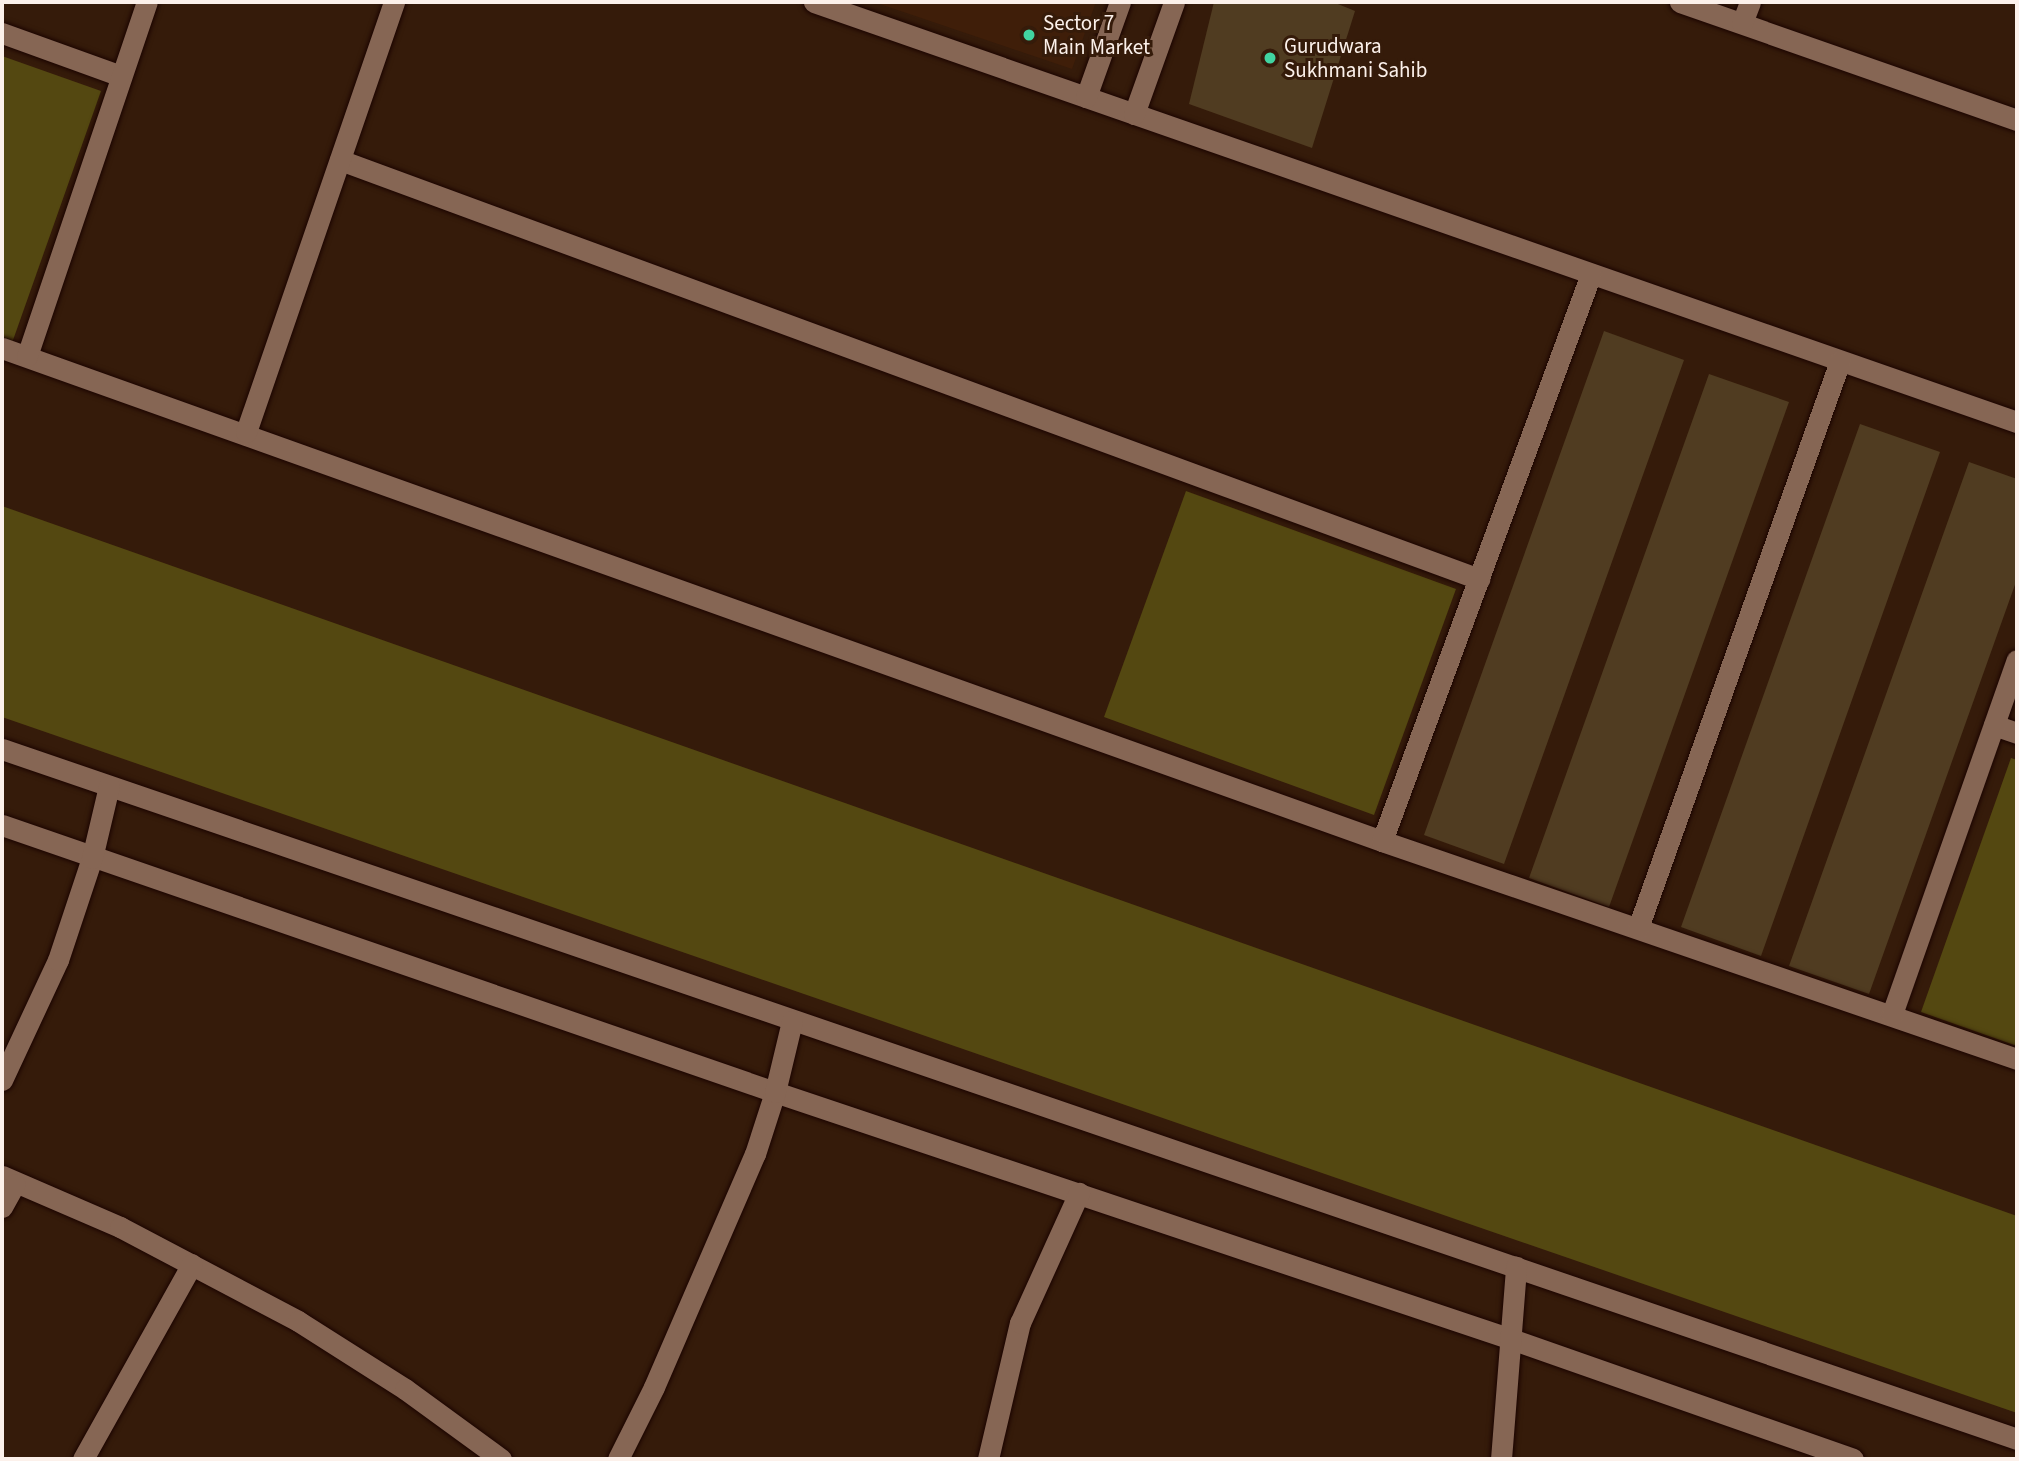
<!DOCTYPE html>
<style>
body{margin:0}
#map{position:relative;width:2019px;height:1461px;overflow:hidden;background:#351b0a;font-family:"Source Sans 3",sans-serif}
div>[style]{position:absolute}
.built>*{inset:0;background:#3f1e09}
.green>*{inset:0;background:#544811}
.building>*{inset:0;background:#503c21}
.roads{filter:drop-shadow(0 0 2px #1b0400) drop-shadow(0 0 2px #1b0400)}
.minor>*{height:21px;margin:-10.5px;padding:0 10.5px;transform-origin:10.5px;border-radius:10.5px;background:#866654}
.dots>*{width:19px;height:19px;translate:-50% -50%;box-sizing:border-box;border:4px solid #351b0a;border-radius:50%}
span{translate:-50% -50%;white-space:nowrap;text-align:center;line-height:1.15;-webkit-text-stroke:6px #351b0a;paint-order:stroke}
.poi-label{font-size:21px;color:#fcf1eb}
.left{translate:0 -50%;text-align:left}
.frame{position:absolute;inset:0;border:4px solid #fcf1eb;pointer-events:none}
</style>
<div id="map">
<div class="built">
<div style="clip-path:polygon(874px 2px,1096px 2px,1072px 69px)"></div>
</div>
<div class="green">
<div style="clip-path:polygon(2px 56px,101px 91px,12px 343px,2px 339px)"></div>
<div style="clip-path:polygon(1186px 491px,1456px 589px,1374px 815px,1104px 717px)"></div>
<div style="clip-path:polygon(2px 506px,2017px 1216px,2017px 1413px,2px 717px)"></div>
<div style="clip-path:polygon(2011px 758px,2017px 760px,2017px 1046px,1921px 1012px)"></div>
</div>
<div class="building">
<div style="clip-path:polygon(1214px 2px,1333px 2px,1355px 11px,1312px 148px,1189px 104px)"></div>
<div style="clip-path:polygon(1604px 331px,1684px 360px,1504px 864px,1424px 835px)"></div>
<div style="clip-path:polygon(1709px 374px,1789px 402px,1609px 907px,1529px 878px)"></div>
<div style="clip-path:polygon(1860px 424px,1940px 452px,1761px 956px,1681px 927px)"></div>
<div style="clip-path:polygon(1969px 462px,2017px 479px,2017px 579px,1869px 994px,1789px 966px)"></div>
</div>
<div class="roads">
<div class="minor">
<div style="left:814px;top:2px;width:1274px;rotate:19.25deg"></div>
<div style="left:1680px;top:2px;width:357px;rotate:19.3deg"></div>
<div style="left:1742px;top:23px;width:22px;rotate:-69deg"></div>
<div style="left:2px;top:33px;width:127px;rotate:19.9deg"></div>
<div style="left:1086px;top:97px;width:101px;rotate:-70.3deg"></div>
<div style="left:1134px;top:114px;width:119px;rotate:-70.3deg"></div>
<div style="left:340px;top:160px;width:1214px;rotate:20.2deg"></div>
<div style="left:2px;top:348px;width:1465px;rotate:19.66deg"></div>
<div style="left:1382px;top:841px;width:671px;rotate:18.95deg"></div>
<div style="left:27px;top:356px;width:374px;rotate:-71.3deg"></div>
<div style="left:246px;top:432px;width:455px;rotate:-71deg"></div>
<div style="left:1994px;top:725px;width:24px;rotate:19deg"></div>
<div style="left:2px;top:749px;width:2130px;rotate:18.9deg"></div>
<div style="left:2px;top:825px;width:818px;rotate:19.06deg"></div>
<div style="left:775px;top:1092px;width:776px;rotate:18.55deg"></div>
<div style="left:1511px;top:1339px;width:362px;rotate:19.3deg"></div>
<div style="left:1382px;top:841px;width:604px;rotate:-69.77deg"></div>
<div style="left:1638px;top:928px;width:602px;rotate:-70.39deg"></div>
<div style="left:1892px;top:1014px;width:375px;rotate:-70.6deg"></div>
<div style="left:2px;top:1080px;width:132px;rotate:-65deg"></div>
<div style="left:58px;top:960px;width:108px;rotate:-71.6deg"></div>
<div style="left:92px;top:858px;width:74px;rotate:-76.7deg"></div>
<div style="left:2px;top:1176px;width:129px;rotate:23.4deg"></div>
<div style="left:120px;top:1227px;width:201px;rotate:27.8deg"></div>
<div style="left:298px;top:1321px;width:127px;rotate:32.4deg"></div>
<div style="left:405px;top:1389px;width:119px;rotate:36.1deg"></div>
<div style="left:2px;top:1207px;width:26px;rotate:-61deg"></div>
<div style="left:83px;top:1459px;width:223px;rotate:-60.8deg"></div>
<div style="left:618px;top:1459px;width:80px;rotate:-63.4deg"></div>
<div style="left:654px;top:1387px;width:254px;rotate:-66.6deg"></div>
<div style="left:755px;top:1154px;width:65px;rotate:-72.1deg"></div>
<div style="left:775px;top:1092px;width:73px;rotate:-76.5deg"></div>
<div style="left:988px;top:1459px;width:140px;rotate:-76.8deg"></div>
<div style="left:1020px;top:1323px;width:143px;rotate:-65.6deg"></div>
<div style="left:1501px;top:1459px;width:193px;rotate:-85.5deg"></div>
</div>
</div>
<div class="dots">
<div style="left:1029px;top:35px;background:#41d4a1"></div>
<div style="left:1270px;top:58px;background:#41d4a1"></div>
</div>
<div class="poi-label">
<span class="left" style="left:1043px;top:35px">Sector 7<br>Main Market</span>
<span class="left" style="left:1284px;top:58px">Gurudwara<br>Sukhmani Sahib</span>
</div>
<div class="frame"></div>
</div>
